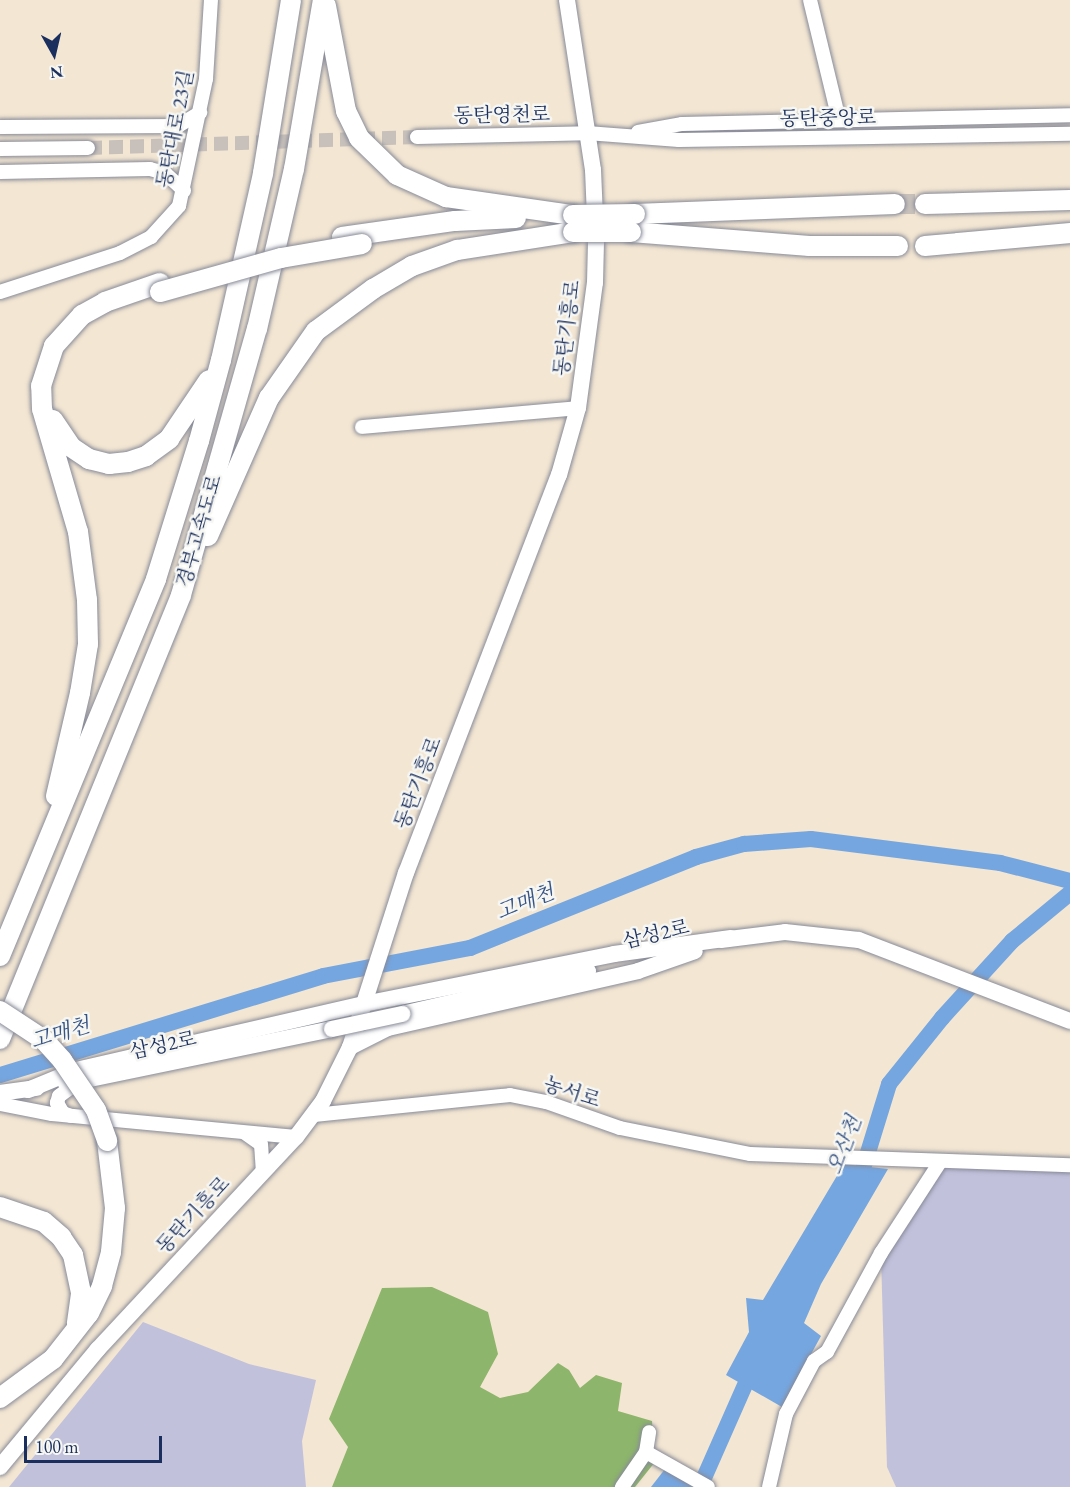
<!DOCTYPE html>
<meta charset="utf-8">
<style>
body{margin:0}
#map{position:relative;width:1070px;height:1487px;overflow:hidden;background:#f3e6d2;font-family:"EB Garamond","Noto Serif KR",serif}
div>[style]{position:absolute}
.industrial>*{inset:0;background:#c2c1dc}
.forest>*{inset:0;background:#8db56b}
.water>*{inset:0;background:#75a6e0}
.river>*{height:16px;margin:-8px;padding:0 8px;transform-origin:8px;border-radius:8px;background:#75a6e0}
.minor-tunnel>*{height:14px;margin-top:-7px;transform-origin:0;background:repeating-linear-gradient(90deg,#c8c1bb 0 14px,transparent 0 21px)}
.highway-tunnel>*{height:20px;margin-top:-10px;transform-origin:0;background:repeating-linear-gradient(90deg,#c8c1bb 0 20px,transparent 0 30px)}
.roads{filter:drop-shadow(0 0 2px #878a98) drop-shadow(0 0 2px #878a98)}
.minor>*{height:14px;margin:-7px;padding:0 7px;transform-origin:7px;border-radius:7px;background:#fff}
.major>*{height:16px;margin:-8px;padding:0 8px;transform-origin:8px;border-radius:8px;background:#fff}
.highway>*{height:20px;margin:-10px;padding:0 10px;transform-origin:10px;border-radius:10px;background:#fff}
.bridges{filter:drop-shadow(0 0 2px #878a98) drop-shadow(0 0 2px #878a98)}
.major-bridge>*{height:16px;margin:-8px;padding:0 8px;transform-origin:8px;border-radius:8px;background:#fff}
.highway-bridge>*{height:20px;margin:-10px;padding:0 10px;transform-origin:10px;border-radius:10px;background:#fff}
span{translate:-50% -50%;white-space:nowrap;text-align:center;line-height:1.15;-webkit-text-stroke:5px #f6f6f2;paint-order:stroke}
.street-label{font-size:20px;color:#1b2f5e}
.water-label{font-size:21px;color:#365385;font-style:italic}
.north{position:absolute;left:24px;top:24px;width:60px;height:60px;-webkit-text-stroke:4px #f6f6f2;paint-order:stroke;rotate:172deg;font-size:16px;font-weight:700;line-height:24px;text-align:center;color:#1b2f5e}
.north::after{content:'';display:block;margin:auto;width:21px;height:27px;background:#1b2f5e;clip-path:polygon(50% 0,100% 100%,50% 72%,0 100%)}
.scale{position:absolute;left:24px;top:1436px;width:138px;height:27px;box-sizing:border-box;border:3px solid #1b2f5e;border-top:0;padding-left:8px;font-size:18px;line-height:21px;white-space:nowrap;color:#1b2f5e;-webkit-text-stroke:4px #f6f6f2;paint-order:stroke}
</style>
<div id="map">
<div class="industrial">
<div style="clip-path:polygon(941px 1168px,1070px 1169px,1070px 1487px,896px 1487px,887px 1467px,881px 1256px)"></div>
<div style="clip-path:polygon(143px 1322px,249px 1364px,316px 1380px,302px 1441px,306px 1487px,9px 1487px)"></div>
</div>
<div class="forest">
<div style="clip-path:polygon(432px 1287px,488px 1312px,498px 1354px,480px 1387px,500px 1398px,528px 1392px,558px 1363px,569px 1370px,580px 1388px,596px 1375px,622px 1383px,618px 1411px,652px 1421px,655px 1462px,635px 1487px,332px 1487px,348px 1447px,329px 1419px,382px 1288px)"></div>
</div>
<div class="water">
<div style="clip-path:polygon(844px 1164px,888px 1169px,821px 1284px,804px 1323px,821px 1336px,782px 1407px,726px 1375px,749px 1332px,746px 1298px,763px 1300px)"></div>
<div style="clip-path:polygon(665px 1469px,699px 1487px,651px 1487px)"></div>
</div>
<div class="river">
<div style="left:0;top:1075px;width:338px;rotate:-17deg"></div>
<div style="left:323px;top:976px;width:150px;rotate:-10.8deg"></div>
<div style="left:470px;top:948px;width:244px;rotate:-21.9deg"></div>
<div style="left:696px;top:857px;width:50px;rotate:-15.2deg"></div>
<div style="left:744px;top:844px;width:67px;rotate:-4.3deg"></div>
<div style="left:811px;top:839px;width:191px;rotate:7.2deg"></div>
<div style="left:1000px;top:863px;width:72px;rotate:14.4deg"></div>
<div style="left:862px;top:1172px;width:92px;rotate:-72.9deg"></div>
<div style="left:889px;top:1084px;width:85px;rotate:-51.2deg"></div>
<div style="left:942px;top:1018px;width:104px;rotate:-47.7deg"></div>
<div style="left:1012px;top:941px;width:75px;rotate:-39.6deg"></div>
<div style="left:700px;top:1487px;width:131px;rotate:-66.2deg"></div>
</div>
<div class="minor-tunnel">
<div style="left:88px;top:148px;width:329px;rotate:-1.9deg"></div>
</div>
<div class="highway-tunnel">
<div style="left:895px;top:204px;width:30px"></div>
</div>
<div class="roads">
<div class="minor">
<div style="left:810px;top:0;width:123px;rotate:76.4deg"></div>
<div style="left:0;top:127px;width:178px;rotate:-0.3deg"></div>
<div style="left:178px;top:126px;width:26px;rotate:-31deg"></div>
<div style="left:638px;top:132px;width:45px;rotate:-10.3deg"></div>
<div style="left:682px;top:124px;width:388px;rotate:-1.3deg"></div>
<div style="left:417px;top:137px;width:170px;rotate:-1.3deg"></div>
<div style="left:587px;top:133px;width:92px;rotate:4.4deg"></div>
<div style="left:679px;top:140px;width:391px;rotate:-0.9deg"></div>
<div style="left:0;top:149px;width:88px;rotate:-0.7deg"></div>
<div style="left:0;top:172px;width:150px;rotate:-1.1deg"></div>
<div style="left:150px;top:169px;width:16px;rotate:15deg"></div>
<div style="left:165px;top:173px;width:26px;rotate:43deg"></div>
<div style="left:0;top:292px;width:126px;rotate:-18deg"></div>
<div style="left:120px;top:253px;width:35px;rotate:-27deg"></div>
<div style="left:151px;top:237px;width:42px;rotate:-47.9deg"></div>
<div style="left:179px;top:206px;width:130px;rotate:-78deg"></div>
<div style="left:206px;top:79px;width:79px;rotate:-86.4deg"></div>
<div style="left:362px;top:427px;width:217px;rotate:-5deg"></div>
<div style="left:0;top:1104px;width:53px;rotate:10.9deg"></div>
<div style="left:52px;top:1114px;width:245px;rotate:5.4deg"></div>
<div style="left:314px;top:1115px;width:197px;rotate:-5.8deg"></div>
<div style="left:510px;top:1095px;width:37px;rotate:11deg"></div>
<div style="left:546px;top:1102px;width:78px;rotate:19.4deg"></div>
<div style="left:620px;top:1128px;width:133px;rotate:11.3deg"></div>
<div style="left:750px;top:1154px;width:320px;rotate:2deg"></div>
<div style="left:71px;top:1116px;width:9px;rotate:-159deg"></div>
<div style="left:63px;top:1113px;width:12px;rotate:-121deg"></div>
<div style="left:57px;top:1103px;width:7px;rotate:-74deg"></div>
<div style="left:59px;top:1096px;width:22px;rotate:-36deg"></div>
<div style="left:245px;top:1133px;width:19px;rotate:35deg"></div>
<div style="left:261px;top:1144px;width:27px;rotate:86deg"></div>
<div style="left:646px;top:1452px;width:71px;rotate:29.4deg"></div>
<div style="left:622px;top:1487px;width:42px;rotate:-55.6deg"></div>
<div style="left:646px;top:1452px;width:20px;rotate:-81deg"></div>
<div style="left:769px;top:1487px;width:75px;rotate:-76.9deg"></div>
<div style="left:786px;top:1414px;width:60px;rotate:-62.2deg"></div>
<div style="left:814px;top:1361px;width:16px;rotate:-35deg"></div>
<div style="left:827px;top:1352px;width:113px;rotate:-61.4deg"></div>
<div style="left:881px;top:1253px;width:108px;rotate:-57deg"></div>
</div>
<div class="major">
<div style="left:721px;top:940px;width:64px;rotate:-7.1deg"></div>
<div style="left:785px;top:932px;width:74px;rotate:6.2deg"></div>
<div style="left:859px;top:940px;width:226px;rotate:21deg"></div>
<div style="left:402px;top:1014px;width:191px;rotate:-13deg"></div>
<div style="left:350px;top:1047px;width:42px;rotate:-26.6deg"></div>
<div style="left:388px;top:1028px;width:256px;rotate:-12.8deg"></div>
<div style="left:638px;top:971px;width:60px;rotate:-19.3deg"></div>
<div style="left:66px;top:1084px;width:272px;rotate:-11.7deg"></div>
<div style="left:28px;top:1090px;width:52px;rotate:-22.6deg"></div>
<div style="left:76px;top:1070px;width:295px;rotate:-12.9deg"></div>
<div style="left:364px;top:1004px;width:255px;rotate:-11.3deg"></div>
<div style="left:614px;top:954px;width:118px;rotate:-7.8deg"></div>
<div style="left:0;top:1093px;width:37px;rotate:-8deg"></div>
<div style="left:0;top:1467px;width:153px;rotate:-50.3deg"></div>
<div style="left:98px;top:1349px;width:290px;rotate:-47deg"></div>
<div style="left:296px;top:1137px;width:45px;rotate:-53.1deg"></div>
<div style="left:323px;top:1101px;width:60px;rotate:-63.4deg"></div>
<div style="left:350px;top:1047px;width:183px;rotate:-72.2deg"></div>
<div style="left:406px;top:873px;width:426px;rotate:-69deg"></div>
<div style="left:559px;top:475px;width:70px;rotate:-74.2deg"></div>
<div style="left:578px;top:408px;width:126px;rotate:-82.3deg"></div>
<div style="left:595px;top:283px;width:42px;rotate:-88.6deg"></div>
<div style="left:596px;top:241px;width:71px;rotate:-92.4deg"></div>
<div style="left:593px;top:170px;width:172px;rotate:-98.7deg"></div>
</div>
<div class="highway">
<div style="left:326px;top:6px;width:107px;rotate:79.2deg"></div>
<div style="left:346px;top:111px;width:30px;rotate:64deg"></div>
<div style="left:359px;top:138px;width:53px;rotate:44.2deg"></div>
<div style="left:397px;top:175px;width:54px;rotate:24.2deg"></div>
<div style="left:446px;top:197px;width:128px;rotate:8.1deg"></div>
<div style="left:925px;top:204px;width:145px;rotate:-1.6deg"></div>
<div style="left:635px;top:214px;width:260px;rotate:-2.2deg"></div>
<div style="left:631px;top:232px;width:179px;rotate:4.5deg"></div>
<div style="left:809px;top:246px;width:89px"></div>
<div style="left:342px;top:237px;width:114px;rotate:-8.1deg"></div>
<div style="left:455px;top:221px;width:61px;rotate:-2.8deg"></div>
<div style="left:925px;top:246px;width:146px;rotate:-5.1deg"></div>
<div style="left:53px;top:420px;width:32px;rotate:56deg"></div>
<div style="left:71px;top:447px;width:22px;rotate:34deg"></div>
<div style="left:89px;top:459px;width:21px;rotate:14deg"></div>
<div style="left:109px;top:464px;width:19px;rotate:-6deg"></div>
<div style="left:128px;top:462px;width:19px;rotate:-18deg"></div>
<div style="left:146px;top:456px;width:29px;rotate:-36deg"></div>
<div style="left:169px;top:439px;width:71px;rotate:-55.9deg"></div>
<div style="left:208px;top:536px;width:151px;rotate:-66.2deg"></div>
<div style="left:269px;top:398px;width:82px;rotate:-55deg"></div>
<div style="left:316px;top:331px;width:71px;rotate:-36.4deg"></div>
<div style="left:373px;top:289px;width:45px;rotate:-30.5deg"></div>
<div style="left:412px;top:266px;width:48px;rotate:-19.6deg"></div>
<div style="left:457px;top:250px;width:117px;rotate:-8.8deg"></div>
<div style="left:56px;top:796px;width:106px;rotate:-76.9deg"></div>
<div style="left:80px;top:693px;width:50px;rotate:-80.7deg"></div>
<div style="left:88px;top:644px;width:44px;rotate:-91.3deg"></div>
<div style="left:87px;top:600px;width:69px;rotate:-97.5deg"></div>
<div style="left:78px;top:532px;width:128px;rotate:-106.3deg"></div>
<div style="left:42px;top:409px;width:23px;rotate:-92deg"></div>
<div style="left:41px;top:386px;width:42px;rotate:-72deg"></div>
<div style="left:54px;top:346px;width:42px;rotate:-47.9deg"></div>
<div style="left:82px;top:315px;width:26px;rotate:-29deg"></div>
<div style="left:105px;top:302px;width:58px;rotate:-19.1deg"></div>
<div style="left:0;top:956px;width:408px;rotate:-67.5deg"></div>
<div style="left:156px;top:579px;width:145px;rotate:-72.7deg"></div>
<div style="left:199px;top:441px;width:84px;rotate:-74.8deg"></div>
<div style="left:221px;top:360px;width:192px;rotate:-77.3deg"></div>
<div style="left:263px;top:173px;width:175px;rotate:-80.8deg"></div>
<div style="left:0;top:1039px;width:479px;rotate:-67.8deg"></div>
<div style="left:181px;top:595px;width:277px;rotate:-74.1deg"></div>
<div style="left:257px;top:329px;width:164px;rotate:-77deg"></div>
<div style="left:294px;top:169px;width:171px;rotate:-80.3deg"></div>
<div style="left:0;top:1207px;width:46px;rotate:18.8deg"></div>
<div style="left:44px;top:1222px;width:23px;rotate:41deg"></div>
<div style="left:61px;top:1237px;width:22px;rotate:56deg"></div>
<div style="left:73px;top:1255px;width:40px;rotate:78deg"></div>
<div style="left:81px;top:1294px;width:30px;rotate:98deg"></div>
<div style="left:0;top:1398px;width:66px;rotate:-36.3deg"></div>
<div style="left:53px;top:1359px;width:58px;rotate:-52deg"></div>
<div style="left:89px;top:1313px;width:30px;rotate:-64deg"></div>
<div style="left:102px;top:1286px;width:35px;rotate:-75deg"></div>
<div style="left:111px;top:1252px;width:44px;rotate:-84.8deg"></div>
<div style="left:115px;top:1208px;width:67px;rotate:-96.8deg"></div>
</div>
</div>
<div class="bridges">
<div class="major-bridge">
<div style="left:332px;top:1029px;width:72px;rotate:-12.1deg"></div>
</div>
<div class="highway-bridge">
<div style="left:573px;top:215px;width:62px;rotate:-0.9deg"></div>
<div style="left:573px;top:232px;width:58px"></div>
<div style="left:160px;top:292px;width:126px;rotate:-15.7deg"></div>
<div style="left:281px;top:258px;width:82px;rotate:-9.8deg"></div>
<div style="left:0;top:1011px;width:53px;rotate:33.4deg"></div>
<div style="left:44px;top:1040px;width:27px;rotate:48deg"></div>
<div style="left:62px;top:1060px;width:60px;rotate:55.8deg"></div>
<div style="left:96px;top:1110px;width:33px;rotate:70deg"></div>
</div>
</div>
<div class="street-label">
<span style="left:502px;top:115px;rotate:-1deg">동탄영천로</span>
<span style="left:828px;top:118px;rotate:-1deg">동탄중앙로</span>
<span style="left:175px;top:129px;rotate:-79deg">동탄대로 23길</span>
<span style="left:567px;top:328px;rotate:-83deg">동탄기흥로</span>
<span style="left:199px;top:531px;rotate:-74deg">경부고속도로</span>
<span style="left:418px;top:783px;rotate:-69deg">동탄기흥로</span>
<span style="left:656px;top:934px;rotate:-13deg">삼성2로</span>
<span style="left:163px;top:1045px;rotate:-12deg">삼성2로</span>
<span style="left:572px;top:1092px;rotate:18deg">농서로</span>
<span style="left:193px;top:1215px;rotate:-47deg">동탄기흥로</span>
</div>
<div class="water-label">
<span style="left:525px;top:902px;rotate:-22deg">고매천</span>
<span style="left:60px;top:1033px;rotate:-17deg">고매천</span>
<span style="left:844px;top:1145px;rotate:-69deg">오산천</span>
</div>
<div class="north">N</div>
<div class="scale">100 m</div>
</div>
